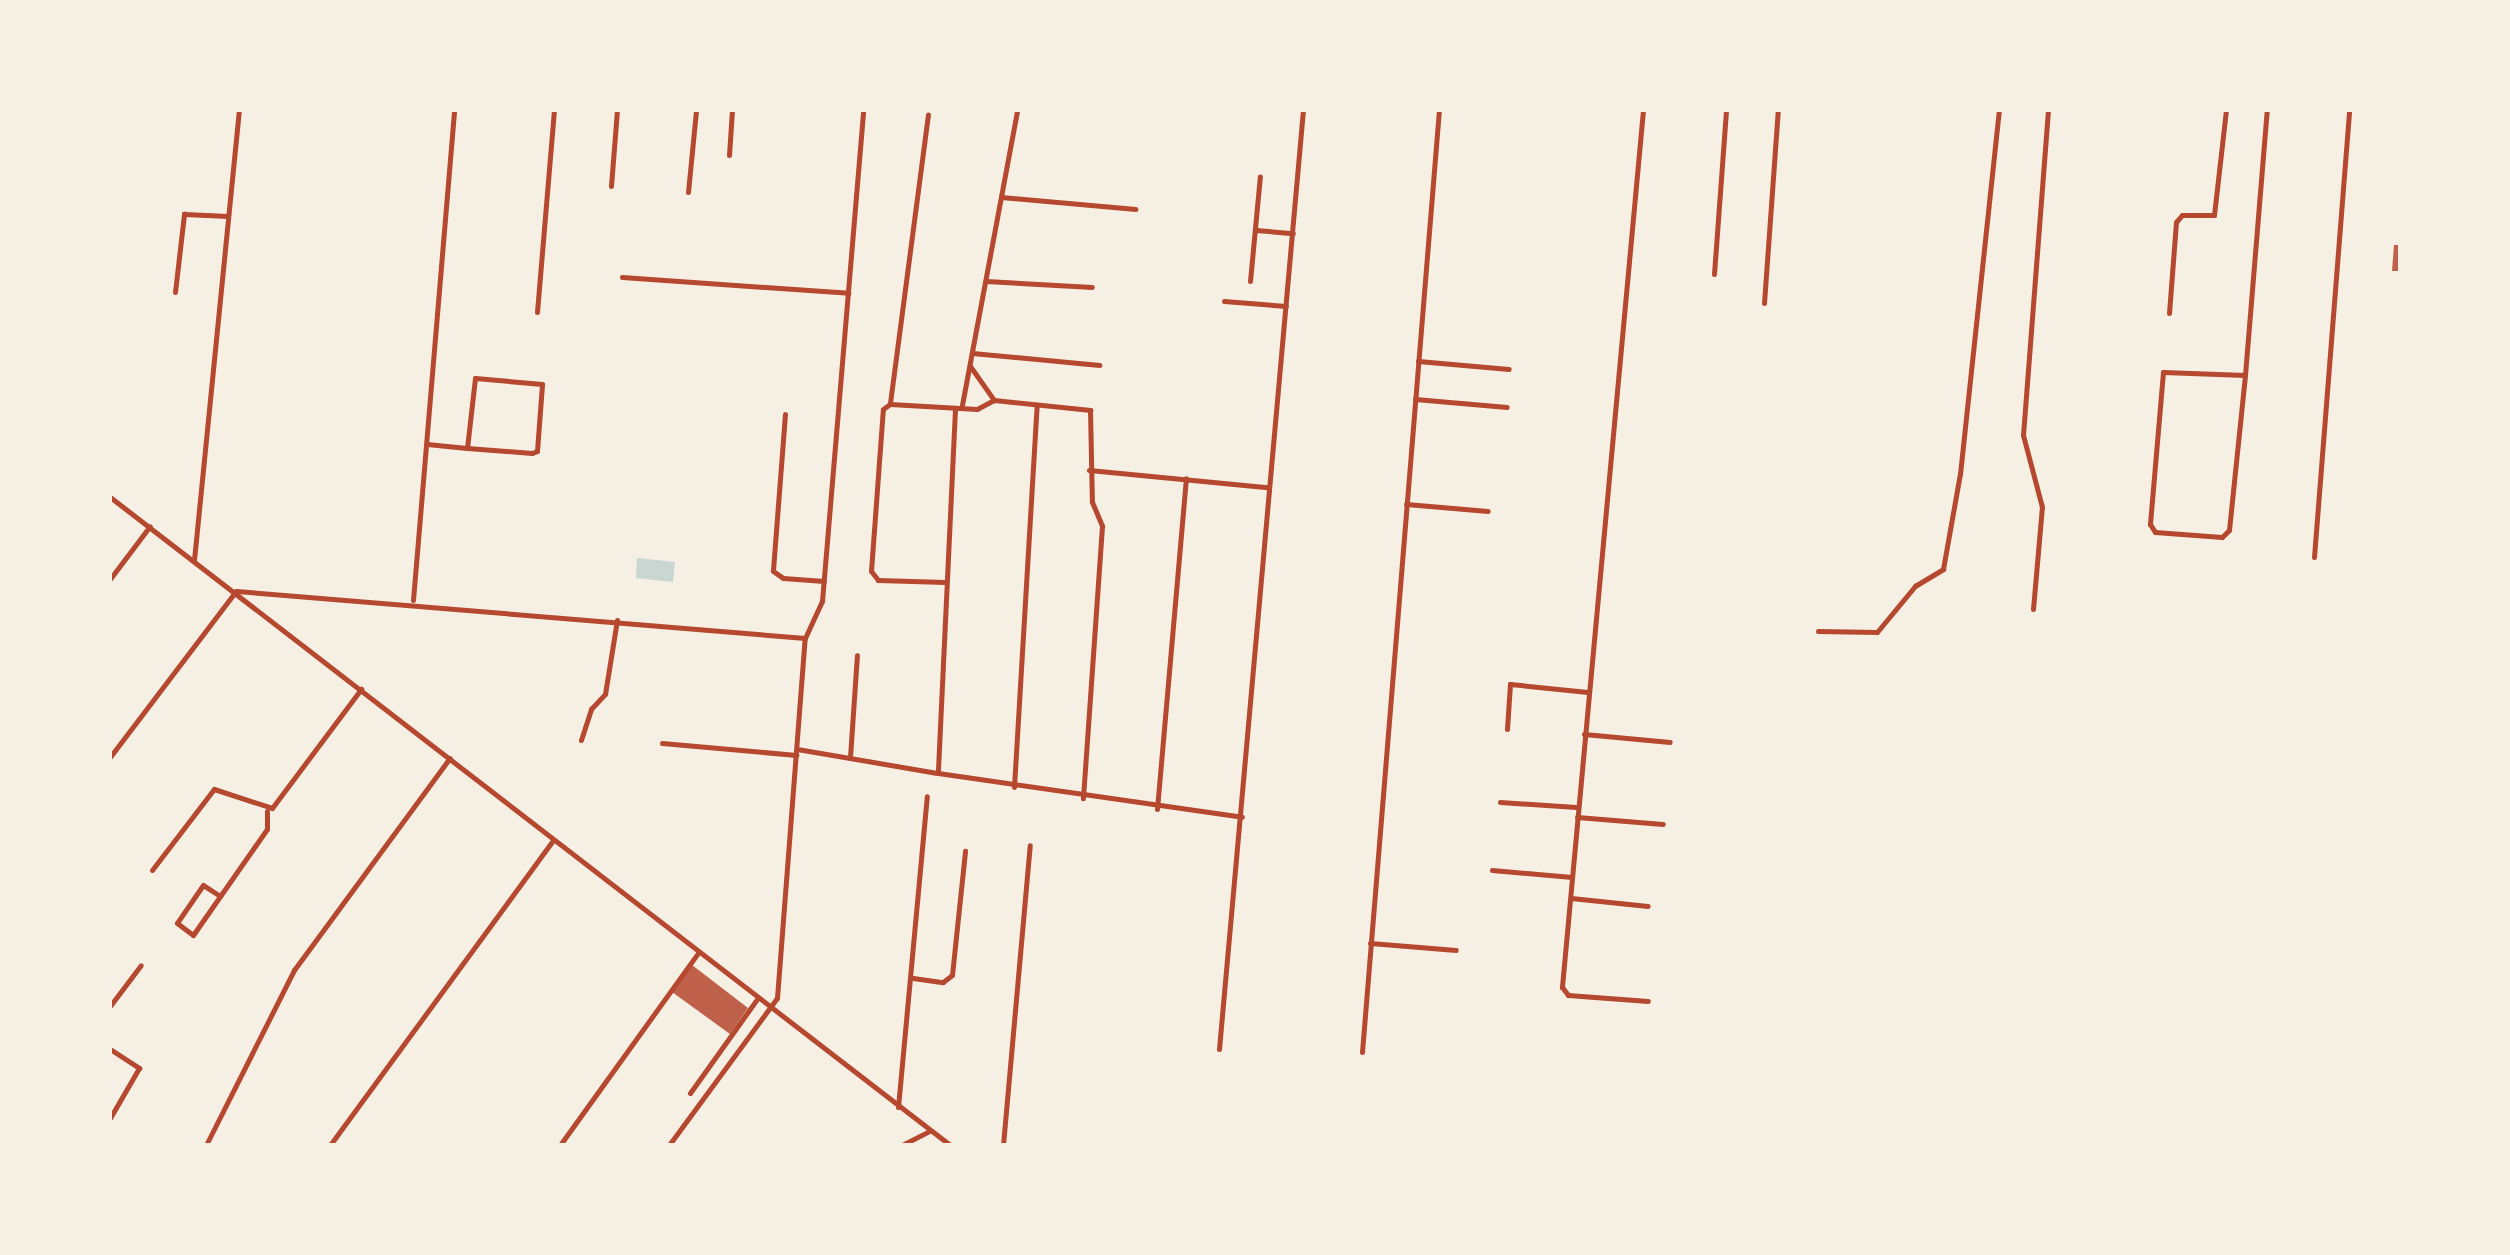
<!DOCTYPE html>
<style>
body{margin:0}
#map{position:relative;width:2510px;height:1255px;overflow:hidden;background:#f6efe4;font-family:Poppins,sans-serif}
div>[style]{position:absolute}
.water>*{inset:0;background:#c9d6d2}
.building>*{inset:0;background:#bf614a}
.minor>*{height:5px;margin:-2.5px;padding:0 2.5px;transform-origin:2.5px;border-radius:2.5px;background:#b5482f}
span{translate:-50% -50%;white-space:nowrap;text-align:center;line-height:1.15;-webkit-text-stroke:8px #f6efe4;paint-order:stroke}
.frame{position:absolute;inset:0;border:112px solid #f6efe4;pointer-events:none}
</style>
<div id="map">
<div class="water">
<div style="clip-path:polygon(637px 558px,675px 562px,673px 582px,636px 578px)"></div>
</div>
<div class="building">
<div style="clip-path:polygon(2394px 245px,2400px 245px,2400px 271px,2392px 271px)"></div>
<div style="clip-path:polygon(692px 965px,748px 1008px,730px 1034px,672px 992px)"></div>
</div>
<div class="minor">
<div style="left:1643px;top:110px;width:881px;rotate:95.28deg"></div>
<div style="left:1562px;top:987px;width:10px;rotate:53deg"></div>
<div style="left:1568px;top:995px;width:80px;rotate:4.3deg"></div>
<div style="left:729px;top:155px;width:45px;rotate:-86.2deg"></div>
<div style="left:611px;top:186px;width:76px;rotate:-85.5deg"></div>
<div style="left:688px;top:192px;width:82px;rotate:-84.4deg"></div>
<div style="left:1001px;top:197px;width:135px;rotate:5.1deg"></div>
<div style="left:1256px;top:230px;width:37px;rotate:5deg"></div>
<div style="left:1714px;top:274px;width:164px;rotate:-85.8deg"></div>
<div style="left:622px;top:277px;width:227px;rotate:4deg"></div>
<div style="left:986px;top:281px;width:106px;rotate:3.2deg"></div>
<div style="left:1250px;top:281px;width:105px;rotate:-84.6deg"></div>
<div style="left:175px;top:292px;width:79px;rotate:-83.4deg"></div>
<div style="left:184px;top:214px;width:44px;rotate:2.6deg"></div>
<div style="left:1224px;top:301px;width:62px;rotate:4.6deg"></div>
<div style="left:1764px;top:303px;width:194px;rotate:-85.9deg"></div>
<div style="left:537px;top:312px;width:203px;rotate:-85.2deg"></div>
<div style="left:2169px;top:313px;width:91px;rotate:-85.6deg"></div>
<div style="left:2176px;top:222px;width:9px;rotate:-49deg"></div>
<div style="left:2182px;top:215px;width:32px"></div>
<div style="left:2214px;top:215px;width:106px;rotate:-83.5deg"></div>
<div style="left:972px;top:353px;width:128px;rotate:5.4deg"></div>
<div style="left:1418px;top:361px;width:91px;rotate:5deg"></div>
<div style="left:970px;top:366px;width:42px;rotate:54.8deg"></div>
<div style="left:2245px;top:375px;width:82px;rotate:-177.9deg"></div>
<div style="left:2163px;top:372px;width:153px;rotate:94.9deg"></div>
<div style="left:2150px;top:524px;width:9px;rotate:58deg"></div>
<div style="left:2155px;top:532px;width:67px;rotate:4.3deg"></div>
<div style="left:2222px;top:537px;width:10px;rotate:-45deg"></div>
<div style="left:2229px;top:530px;width:156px;rotate:-84.1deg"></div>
<div style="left:2245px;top:375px;width:266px;rotate:-85.3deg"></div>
<div style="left:1415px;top:399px;width:92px;rotate:5deg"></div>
<div style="left:890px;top:403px;width:291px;rotate:-82.5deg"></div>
<div style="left:962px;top:405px;width:300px;rotate:-79.4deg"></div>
<div style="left:955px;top:409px;width:364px;rotate:92.7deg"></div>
<div style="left:938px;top:773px;width:307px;rotate:8.2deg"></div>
<div style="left:785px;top:414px;width:157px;rotate:94.4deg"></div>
<div style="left:773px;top:571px;width:12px;rotate:35deg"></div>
<div style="left:783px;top:578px;width:41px;rotate:4.2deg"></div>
<div style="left:427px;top:444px;width:40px;rotate:5.7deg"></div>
<div style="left:467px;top:448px;width:65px;rotate:4.4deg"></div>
<div style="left:532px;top:453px;width:5px;rotate:-22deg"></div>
<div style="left:537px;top:451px;width:67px;rotate:-85.7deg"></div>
<div style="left:542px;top:384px;width:67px;rotate:-174.9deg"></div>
<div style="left:475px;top:378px;width:70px;rotate:96.5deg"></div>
<div style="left:1089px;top:470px;width:179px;rotate:5.5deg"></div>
<div style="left:110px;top:497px;width:1061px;rotate:37.65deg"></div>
<div style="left:1406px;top:504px;width:82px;rotate:4.9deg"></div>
<div style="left:2314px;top:557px;width:448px;rotate:-85.5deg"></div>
<div style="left:194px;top:560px;width:452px;rotate:-84.3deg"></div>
<div style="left:110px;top:579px;width:66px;rotate:-53deg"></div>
<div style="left:945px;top:582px;width:67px;rotate:-178.3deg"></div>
<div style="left:878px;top:580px;width:11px;rotate:-128deg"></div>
<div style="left:871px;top:571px;width:162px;rotate:-85.8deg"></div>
<div style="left:883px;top:409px;width:9px;rotate:-36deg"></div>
<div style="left:890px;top:404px;width:87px;rotate:3.3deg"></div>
<div style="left:977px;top:409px;width:19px;rotate:-28deg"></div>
<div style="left:994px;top:400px;width:97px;rotate:5.9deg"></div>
<div style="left:1090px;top:410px;width:92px;rotate:88.8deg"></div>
<div style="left:1092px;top:502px;width:26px;rotate:67deg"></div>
<div style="left:1102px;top:526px;width:273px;rotate:94deg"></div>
<div style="left:413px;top:600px;width:492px;rotate:-85.2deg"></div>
<div style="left:2033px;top:609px;width:102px;rotate:-85deg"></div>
<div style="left:2042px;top:507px;width:74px;rotate:-104.8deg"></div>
<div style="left:2023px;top:435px;width:326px;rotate:-85.6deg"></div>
<div style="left:1818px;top:631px;width:59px;rotate:1deg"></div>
<div style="left:1877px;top:632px;width:60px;rotate:-50.4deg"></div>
<div style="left:1915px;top:586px;width:33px;rotate:-31deg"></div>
<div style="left:1943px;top:569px;width:97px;rotate:-79.9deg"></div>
<div style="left:1960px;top:474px;width:366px;rotate:-83.9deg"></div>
<div style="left:1507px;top:729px;width:45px;rotate:-86.2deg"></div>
<div style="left:1510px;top:684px;width:78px;rotate:5.9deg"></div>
<div style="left:1584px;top:734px;width:86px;rotate:5.3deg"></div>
<div style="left:581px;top:740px;width:33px;rotate:-72deg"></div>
<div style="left:591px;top:709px;width:21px;rotate:-47deg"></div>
<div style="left:605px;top:694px;width:75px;rotate:-80.8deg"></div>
<div style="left:662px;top:743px;width:135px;rotate:5.1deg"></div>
<div style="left:797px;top:749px;width:142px;rotate:9.7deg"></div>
<div style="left:110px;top:757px;width:208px;rotate:-52.8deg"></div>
<div style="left:236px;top:591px;width:571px;rotate:4.72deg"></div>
<div style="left:850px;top:757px;width:102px;rotate:-86.1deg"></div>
<div style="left:1014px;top:787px;width:383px;rotate:-86.6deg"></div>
<div style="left:1500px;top:802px;width:76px;rotate:3.8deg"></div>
<div style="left:1157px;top:809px;width:332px;rotate:-85deg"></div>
<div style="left:1577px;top:817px;width:86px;rotate:4.7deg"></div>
<div style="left:152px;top:870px;width:102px;rotate:-52.6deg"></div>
<div style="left:214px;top:789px;width:61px;rotate:18.1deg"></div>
<div style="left:272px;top:808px;width:149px;rotate:-53.2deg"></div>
<div style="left:1492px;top:870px;width:80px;rotate:5deg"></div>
<div style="left:220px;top:896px;width:20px;rotate:-147deg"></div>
<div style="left:203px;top:885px;width:46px;rotate:124.4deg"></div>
<div style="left:177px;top:923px;width:20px;rotate:37deg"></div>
<div style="left:193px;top:935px;width:129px;rotate:-55.1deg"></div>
<div style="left:267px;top:829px;width:18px;rotate:-90deg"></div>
<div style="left:1571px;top:898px;width:77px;rotate:5.9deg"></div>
<div style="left:1370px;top:943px;width:86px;rotate:4.7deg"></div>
<div style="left:913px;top:978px;width:30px;rotate:8deg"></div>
<div style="left:943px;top:982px;width:11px;rotate:-38deg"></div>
<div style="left:952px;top:975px;width:125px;rotate:-84deg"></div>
<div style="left:110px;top:1006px;width:51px;rotate:-52.9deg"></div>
<div style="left:110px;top:1049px;width:35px;rotate:33deg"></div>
<div style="left:139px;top:1068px;width:58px;rotate:120.1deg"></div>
<div style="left:1219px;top:1049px;width:943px;rotate:-84.89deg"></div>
<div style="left:1362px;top:1052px;width:945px;rotate:-85.33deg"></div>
<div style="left:690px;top:1093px;width:115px;rotate:-54.5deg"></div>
<div style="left:898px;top:1107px;width:312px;rotate:-84.7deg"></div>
<div style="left:206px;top:1145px;width:196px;rotate:-63.3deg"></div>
<div style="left:294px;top:970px;width:263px;rotate:-53.7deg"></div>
<div style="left:330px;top:1145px;width:376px;rotate:-53.8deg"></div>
<div style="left:560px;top:1145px;width:236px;rotate:-54.3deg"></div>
<div style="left:669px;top:1145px;width:182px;rotate:-53.7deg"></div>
<div style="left:777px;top:998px;width:361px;rotate:-85.6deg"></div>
<div style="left:805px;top:638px;width:41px;rotate:-65.3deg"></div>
<div style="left:822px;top:601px;width:493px;rotate:-85.2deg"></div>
<div style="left:902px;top:1145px;width:30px;rotate:-27deg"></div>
<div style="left:1003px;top:1145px;width:301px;rotate:-84.9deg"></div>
</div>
<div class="frame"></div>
</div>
